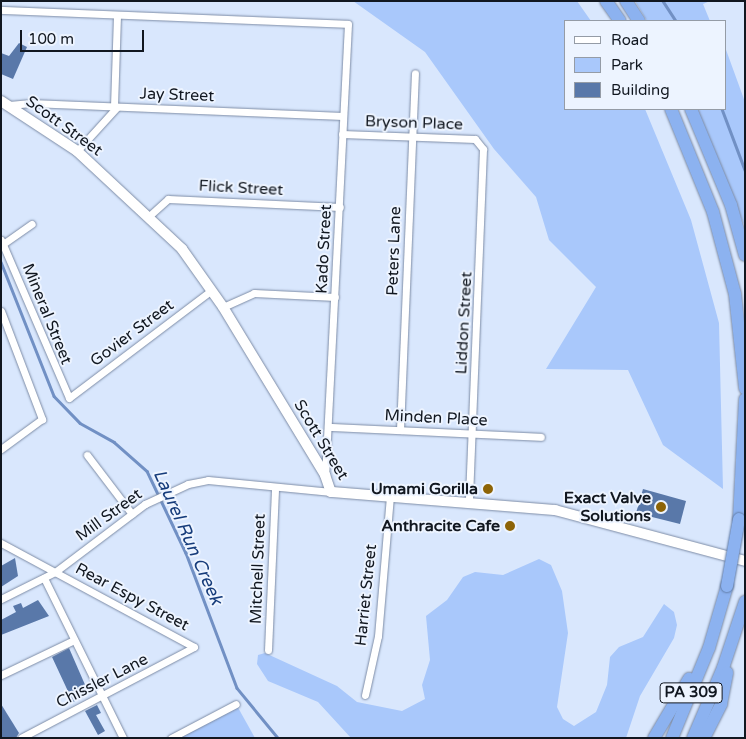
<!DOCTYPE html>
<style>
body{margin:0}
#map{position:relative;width:746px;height:739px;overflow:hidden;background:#d9e7fd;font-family:"Varela Round",sans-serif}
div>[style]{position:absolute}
.green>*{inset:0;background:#a9c8fb}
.stream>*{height:2.5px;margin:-1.25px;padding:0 1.25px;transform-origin:1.25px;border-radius:1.25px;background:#7190c4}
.building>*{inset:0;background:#5978a9}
.roads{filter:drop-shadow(0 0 1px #7d8ca6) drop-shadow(0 0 1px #7d8ca6)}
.street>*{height:7px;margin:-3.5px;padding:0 3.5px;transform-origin:3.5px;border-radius:3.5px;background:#fff}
.secondary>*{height:10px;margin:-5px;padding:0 5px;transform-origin:5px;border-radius:5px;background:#fff}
.highway>*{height:12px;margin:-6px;padding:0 6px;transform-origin:6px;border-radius:6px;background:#8cb2f0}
.bridges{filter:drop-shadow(0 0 1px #617ca7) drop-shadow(0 0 1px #617ca7)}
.highway-bridge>*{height:12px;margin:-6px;padding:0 6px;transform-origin:6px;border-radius:6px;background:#8cb2f0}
.dots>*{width:14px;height:14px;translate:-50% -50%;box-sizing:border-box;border:2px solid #edf4ff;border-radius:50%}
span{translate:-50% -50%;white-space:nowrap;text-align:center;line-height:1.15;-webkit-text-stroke:4px #edf4ff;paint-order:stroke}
.shield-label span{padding:1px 4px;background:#edf4ff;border:1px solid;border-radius:4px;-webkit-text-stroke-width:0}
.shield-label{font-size:15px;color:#111720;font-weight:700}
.street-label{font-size:16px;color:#111720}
.poi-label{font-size:16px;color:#111720;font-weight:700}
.right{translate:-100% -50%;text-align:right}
.water-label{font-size:18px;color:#163c7b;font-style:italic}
.frame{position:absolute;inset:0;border:2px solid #111720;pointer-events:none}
.legend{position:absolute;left:564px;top:20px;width:162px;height:90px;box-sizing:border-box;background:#edf4ff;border:1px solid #959ca6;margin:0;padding:6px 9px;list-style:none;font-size:15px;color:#111720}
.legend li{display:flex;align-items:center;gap:10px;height:25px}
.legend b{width:25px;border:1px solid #959ca6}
.scale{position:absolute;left:20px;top:30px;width:124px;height:22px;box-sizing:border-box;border:2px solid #111720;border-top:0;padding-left:6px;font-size:15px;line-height:18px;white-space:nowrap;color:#111720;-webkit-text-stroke:4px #edf4ff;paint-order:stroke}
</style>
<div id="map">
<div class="green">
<div style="clip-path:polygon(353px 1px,577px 1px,591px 21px,565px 21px,565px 109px,645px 109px,691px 220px,719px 323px,723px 489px,663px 445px,628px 370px,546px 369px,596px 287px,549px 240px,536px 197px,494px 149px,425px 52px)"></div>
<div style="clip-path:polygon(635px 1px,710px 1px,703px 4px,710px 21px,647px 21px)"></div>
<div style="clip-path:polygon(725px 47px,745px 102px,745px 227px,696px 109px,725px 109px)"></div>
<div style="clip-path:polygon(539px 559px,551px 565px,562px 591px,568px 633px,557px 707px,563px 719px,574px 726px,596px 712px,607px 685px,610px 657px,619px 647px,643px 637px,664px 604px,674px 612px,677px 625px,674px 638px,640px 696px,626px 738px,351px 738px,318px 702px,268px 681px,257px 664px,258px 655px,265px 653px,337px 686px,357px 702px,402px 711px,425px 699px,422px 685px,430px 660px,426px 616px,447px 600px,463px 577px,475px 572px,503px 575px)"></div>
<div style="clip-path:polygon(236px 704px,255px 738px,173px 738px)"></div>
</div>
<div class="stream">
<div style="left:663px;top:1px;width:24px;rotate:57deg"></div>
<div style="left:722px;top:109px;width:65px;rotate:69.3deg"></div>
<div style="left:1px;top:262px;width:144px;rotate:68.4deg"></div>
<div style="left:54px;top:396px;width:37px;rotate:46deg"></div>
<div style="left:80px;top:423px;width:39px;rotate:29deg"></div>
<div style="left:114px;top:442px;width:44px;rotate:41.3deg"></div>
<div style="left:147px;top:471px;width:91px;rotate:64.6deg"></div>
<div style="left:186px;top:553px;width:144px;rotate:69.3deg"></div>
<div style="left:237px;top:688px;width:65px;rotate:50.6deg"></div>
</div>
<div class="building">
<div style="clip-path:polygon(19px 43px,27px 47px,13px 79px,1px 74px,1px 53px,9px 56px)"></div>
<div style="clip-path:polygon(643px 489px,686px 501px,680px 524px,636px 513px)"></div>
<div style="clip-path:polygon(15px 558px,18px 576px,1px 587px,1px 566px)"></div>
<div style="clip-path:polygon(38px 600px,49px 616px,1px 635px,1px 620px,16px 612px,13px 606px,21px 603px,23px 608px)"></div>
<div style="clip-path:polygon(69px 648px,86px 687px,83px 689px,87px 695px,73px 702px,52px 657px)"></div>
<div style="clip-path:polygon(1px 704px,19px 733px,16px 738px,1px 738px)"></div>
<div style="clip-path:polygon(97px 705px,101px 713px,96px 715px,105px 731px,98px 735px,85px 711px)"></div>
</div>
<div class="roads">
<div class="street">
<div style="left:1px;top:10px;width:347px;rotate:2.3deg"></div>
<div style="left:348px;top:24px;width:452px;rotate:92.9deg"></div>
<div style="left:9px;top:105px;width:22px;rotate:-5deg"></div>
<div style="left:31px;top:103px;width:312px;rotate:2.4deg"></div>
<div style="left:114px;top:106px;width:91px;rotate:-88.1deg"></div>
<div style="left:342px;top:134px;width:133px;rotate:2.2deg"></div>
<div style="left:475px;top:139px;width:13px;rotate:51deg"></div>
<div style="left:483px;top:149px;width:353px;rotate:92.3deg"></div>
<div style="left:77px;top:151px;width:59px;rotate:-47.7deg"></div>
<div style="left:148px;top:217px;width:27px;rotate:-42deg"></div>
<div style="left:168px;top:199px;width:172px;rotate:2.7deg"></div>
<div style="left:1px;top:240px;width:172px;rotate:66.7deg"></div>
<div style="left:69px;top:398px;width:179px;rotate:-37.1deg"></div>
<div style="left:3px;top:244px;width:35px;rotate:-35deg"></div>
<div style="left:223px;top:307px;width:34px;rotate:-24deg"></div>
<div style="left:254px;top:293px;width:81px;rotate:2.8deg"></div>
<div style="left:1px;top:311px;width:116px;rotate:69.2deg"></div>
<div style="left:42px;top:419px;width:51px;rotate:143.8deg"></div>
<div style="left:330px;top:427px;width:211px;rotate:2.7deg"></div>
<div style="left:400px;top:430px;width:357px;rotate:-87.6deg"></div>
<div style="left:87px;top:455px;width:74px;rotate:52.7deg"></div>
<div style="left:1px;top:543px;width:219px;rotate:28.3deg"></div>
<div style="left:194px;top:647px;width:195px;rotate:152.3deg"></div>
<div style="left:44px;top:578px;width:178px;rotate:63.7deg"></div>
<div style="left:1px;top:599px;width:60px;rotate:-26.6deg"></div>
<div style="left:55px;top:572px;width:113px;rotate:-37.1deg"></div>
<div style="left:145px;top:504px;width:47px;rotate:-24.9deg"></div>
<div style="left:188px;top:484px;width:20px;rotate:-11deg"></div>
<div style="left:208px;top:480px;width:124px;rotate:5.6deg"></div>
<div style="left:268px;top:650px;width:162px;rotate:-87.5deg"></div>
<div style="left:1px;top:675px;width:81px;rotate:-25.6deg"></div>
<div style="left:365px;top:695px;width:60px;rotate:-77.6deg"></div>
<div style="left:378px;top:636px;width:141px;rotate:-85.1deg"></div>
<div style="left:171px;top:738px;width:73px;rotate:-27.6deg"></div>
</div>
<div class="secondary">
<div style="left:1px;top:101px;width:91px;rotate:33.3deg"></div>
<div style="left:77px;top:151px;width:144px;rotate:43deg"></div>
<div style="left:182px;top:249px;width:71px;rotate:54.7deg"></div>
<div style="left:223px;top:307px;width:197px;rotate:58.7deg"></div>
<div style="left:325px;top:475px;width:18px;rotate:71deg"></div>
<div style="left:331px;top:492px;width:225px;rotate:4.6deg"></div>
<div style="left:555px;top:510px;width:197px;rotate:15deg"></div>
</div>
<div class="highway">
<div style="left:606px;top:1px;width:24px;rotate:55deg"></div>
<div style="left:626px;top:1px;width:24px;rotate:57deg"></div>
<div style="left:671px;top:109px;width:111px;rotate:67.8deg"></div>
<div style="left:713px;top:212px;width:85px;rotate:75deg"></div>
<div style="left:735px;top:294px;width:95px;rotate:83.9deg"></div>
<div style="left:691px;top:109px;width:104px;rotate:67.4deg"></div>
<div style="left:731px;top:205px;width:52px;rotate:74.4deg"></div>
<div style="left:739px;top:519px;width:120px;rotate:-87.1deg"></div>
<div style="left:654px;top:738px;width:69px;rotate:-59.3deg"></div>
<div style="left:672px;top:738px;width:97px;rotate:-67.7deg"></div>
<div style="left:709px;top:648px;width:65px;rotate:-73.8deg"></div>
<div style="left:693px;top:738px;width:76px;rotate:-66.8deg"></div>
<div style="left:723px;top:668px;width:70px;rotate:-71.6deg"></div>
<div style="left:704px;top:738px;width:38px;rotate:-63deg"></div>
<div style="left:721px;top:704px;width:32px;rotate:-79deg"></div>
</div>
</div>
<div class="bridges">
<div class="highway-bridge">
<div style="left:727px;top:586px;width:68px;rotate:-79.8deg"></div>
</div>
</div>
<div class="dots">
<div style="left:488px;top:489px;background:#8d6407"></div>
<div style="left:661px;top:507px;background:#8d6407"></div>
<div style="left:510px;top:526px;background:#8d6407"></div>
</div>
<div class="shield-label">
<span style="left:691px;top:693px">PA 309</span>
</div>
<div class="street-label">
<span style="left:177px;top:95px;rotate:2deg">Jay Street</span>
<span style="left:414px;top:123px;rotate:2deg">Bryson Place</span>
<span style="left:64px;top:126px;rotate:36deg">Scott Street</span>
<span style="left:241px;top:188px;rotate:3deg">Flick Street</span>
<span style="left:324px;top:249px;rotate:-87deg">Kado Street</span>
<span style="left:394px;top:251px;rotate:-88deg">Peters Lane</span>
<span style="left:47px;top:314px;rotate:68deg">Mineral Street</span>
<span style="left:464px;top:323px;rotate:-87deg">Liddon Street</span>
<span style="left:132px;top:333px;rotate:-37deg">Govier Street</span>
<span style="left:436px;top:418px;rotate:3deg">Minden Place</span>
<span style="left:321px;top:440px;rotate:59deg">Scott Street</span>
<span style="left:109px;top:515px;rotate:-36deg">Mill Street</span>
<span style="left:258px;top:569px;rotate:-88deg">Mitchell Street</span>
<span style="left:366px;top:595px;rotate:-84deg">Harriet Street</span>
<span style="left:132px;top:597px;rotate:28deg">Rear Espy Street</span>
<span style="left:102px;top:681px;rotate:-27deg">Chissler Lane</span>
</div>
<div class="poi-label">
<span class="right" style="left:478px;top:489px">Umami Gorilla</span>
<span class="right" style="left:651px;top:507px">Exact Valve<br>Solutions</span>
<span class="right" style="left:500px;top:526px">Anthracite Cafe</span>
</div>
<div class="water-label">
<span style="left:188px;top:537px;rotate:66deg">Laurel Run Creek</span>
</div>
<div class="frame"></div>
<ul class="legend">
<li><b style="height:6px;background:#fff"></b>Road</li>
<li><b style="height:14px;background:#a9c8fb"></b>Park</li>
<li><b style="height:14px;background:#5978a9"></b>Building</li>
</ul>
<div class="scale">100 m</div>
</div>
